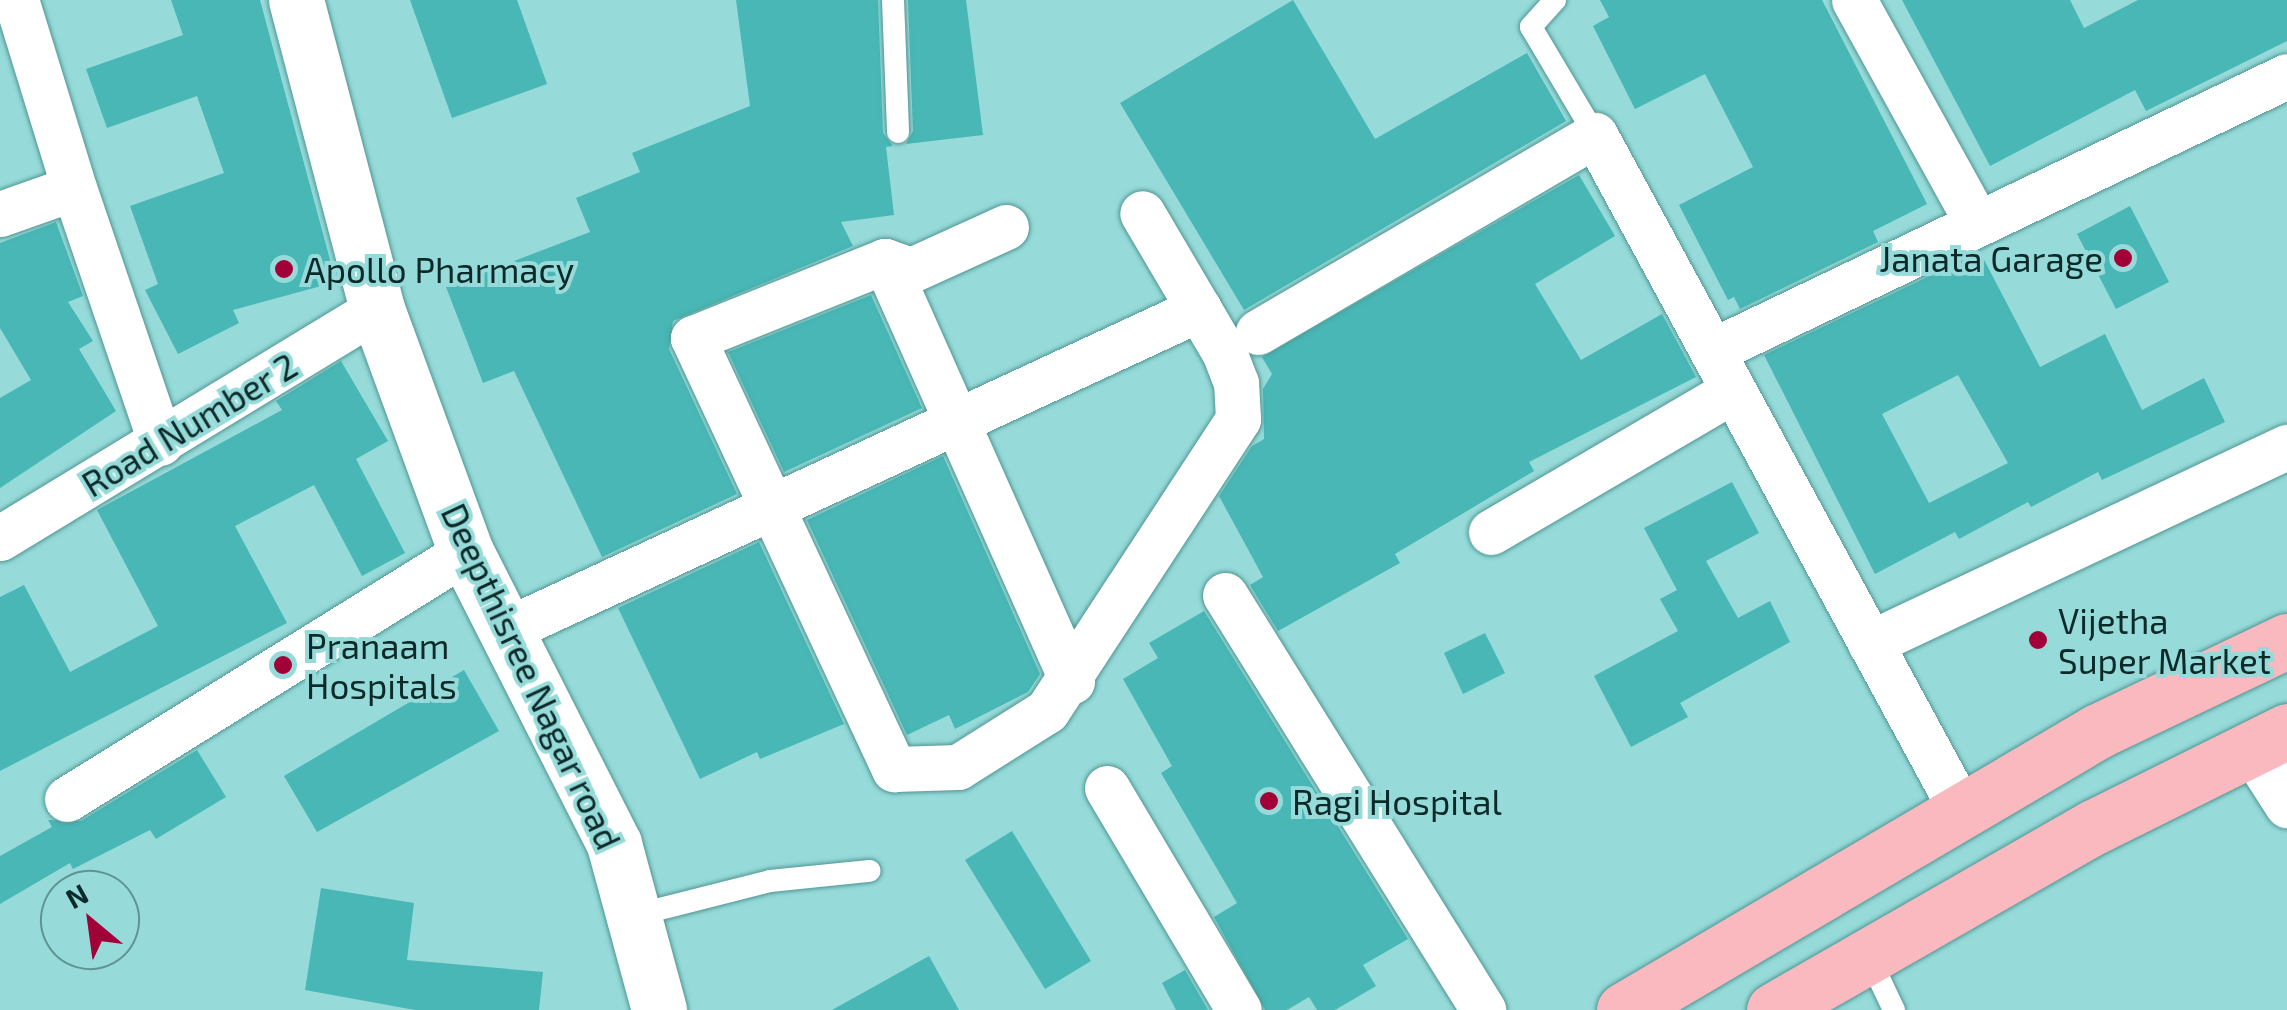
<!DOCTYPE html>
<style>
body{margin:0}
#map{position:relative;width:2287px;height:1010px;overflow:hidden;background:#96dbd9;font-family:"Exo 2",sans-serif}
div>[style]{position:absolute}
.building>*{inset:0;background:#48b7b5}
.roads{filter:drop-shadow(0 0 2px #509593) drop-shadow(0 0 2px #509593)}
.service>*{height:22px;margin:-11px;padding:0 11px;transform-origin:11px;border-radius:11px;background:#fff}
.minor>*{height:45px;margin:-22.5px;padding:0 22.5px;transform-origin:22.5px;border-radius:22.5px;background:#fff}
.tertiary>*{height:55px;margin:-27.5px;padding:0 27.5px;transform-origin:27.5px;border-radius:27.5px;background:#fff}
.trunk>*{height:55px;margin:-27.5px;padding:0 27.5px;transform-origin:27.5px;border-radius:27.5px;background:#fab8bf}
.dots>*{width:28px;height:28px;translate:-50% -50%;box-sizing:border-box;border:5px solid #96dbd9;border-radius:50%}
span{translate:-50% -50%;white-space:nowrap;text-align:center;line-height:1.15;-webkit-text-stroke:8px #96dbd9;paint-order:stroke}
.poi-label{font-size:35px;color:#0c2a29}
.right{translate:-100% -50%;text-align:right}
.left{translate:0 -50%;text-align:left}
.street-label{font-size:35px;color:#0c2a29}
.north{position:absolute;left:40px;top:870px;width:100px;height:100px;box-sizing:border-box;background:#96dbd9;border:2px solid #5f9493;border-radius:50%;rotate:331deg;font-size:28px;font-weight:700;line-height:40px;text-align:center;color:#0c2a29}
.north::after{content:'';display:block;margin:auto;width:35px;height:45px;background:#a10137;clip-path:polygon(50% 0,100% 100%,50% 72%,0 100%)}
</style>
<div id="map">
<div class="building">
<div style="clip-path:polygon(171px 0,260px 0,336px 282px,233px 310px,239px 323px,178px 354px,145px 290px,158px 284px,130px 206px,224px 173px,197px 96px,107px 128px,86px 69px,183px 35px)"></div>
<div style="clip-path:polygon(410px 0,517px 0,547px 84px,452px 118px)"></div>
<div style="clip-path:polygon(736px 0,878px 0,883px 133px,893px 146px,886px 147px,894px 215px,841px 222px,853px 246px,673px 321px,669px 349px,737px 494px,602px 557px,514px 371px,483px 383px,446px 287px,590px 232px,576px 198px,640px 172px,632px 153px,750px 106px)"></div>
<div style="clip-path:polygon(908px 0,966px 0,983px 135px,906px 144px,913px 131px)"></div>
<div style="clip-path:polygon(1293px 0,1375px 139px,1527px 53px,1566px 121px,1244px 310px,1120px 103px)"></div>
<div style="clip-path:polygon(1600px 0,1822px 0,1927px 204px,1873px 231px,1878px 242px,1740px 309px,1734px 297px,1728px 300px,1679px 205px,1753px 167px,1705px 74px,1635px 109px,1593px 26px,1609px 17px)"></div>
<div style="clip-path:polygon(1902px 0,2070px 0,2084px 28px,2138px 0,2287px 0,2287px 41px,2146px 111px,2135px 90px,1990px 166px)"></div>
<div style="clip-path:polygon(1579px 175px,1615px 236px,1535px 284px,1581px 360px,1662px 314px,1696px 377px,1529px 462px,1534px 471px,1395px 554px,1400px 563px,1278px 631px,1250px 585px,1263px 577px,1219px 496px,1252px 446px,1264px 439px,1263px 389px,1272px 374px,1262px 357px)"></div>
<div style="clip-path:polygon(2130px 206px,2169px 282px,2116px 309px,2077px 234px)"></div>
<div style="clip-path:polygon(56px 222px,83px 296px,68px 302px,93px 341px,79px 349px,116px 411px,0 488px,0 398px,31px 380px,0 328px,0 243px)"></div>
<div style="clip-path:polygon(evenodd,1980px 252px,2040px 367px,2105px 334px,2142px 410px,2204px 378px,2225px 422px,2102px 480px,2098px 472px,2031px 507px,2028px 502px,1959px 539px,1955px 532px,1875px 574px,1764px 355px,1980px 252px,1958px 375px,2008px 463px,1929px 503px,1882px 414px,1958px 375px)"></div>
<div style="clip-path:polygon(871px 295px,922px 408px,784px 472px,728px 352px)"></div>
<div style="clip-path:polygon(341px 361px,388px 441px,356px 459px,405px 553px,362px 576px,314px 485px,235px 526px,287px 623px,0 771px,0 597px,24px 585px,70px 672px,158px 626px,97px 510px,282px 410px,276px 401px)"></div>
<div style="clip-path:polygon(943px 456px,1040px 674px,1028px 692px,955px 729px,949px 715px,907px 735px,807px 520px)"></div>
<div style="clip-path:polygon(1732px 482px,1759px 533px,1706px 561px,1738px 618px,1770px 601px,1790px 642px,1680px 703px,1688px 717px,1631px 747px,1594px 676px,1678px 631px,1660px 599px,1677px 590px,1644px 528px)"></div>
<div style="clip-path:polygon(759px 542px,844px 724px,760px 759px,757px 752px,700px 779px,618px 608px)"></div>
<div style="clip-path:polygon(1204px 611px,1408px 939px,1363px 965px,1376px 986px,1335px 1010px,1317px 1010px,1309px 997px,1287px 1010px,1265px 1010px,1214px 917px,1237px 903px,1161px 773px,1172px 766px,1123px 679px,1158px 658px,1149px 643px)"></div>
<div style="clip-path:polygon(1485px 633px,1505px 673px,1463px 694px,1444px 653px)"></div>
<div style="clip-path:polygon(464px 670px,499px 731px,317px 832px,284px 776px)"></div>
<div style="clip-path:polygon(197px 750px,226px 797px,156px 839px,150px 830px,73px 869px,70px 863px,0 904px,0 856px,52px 827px,48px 820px,81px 821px)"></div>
<div style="clip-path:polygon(1012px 831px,1091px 961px,1045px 989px,965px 860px)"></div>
<div style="clip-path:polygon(321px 888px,414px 903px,407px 960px,543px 972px,539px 1010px,415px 1010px,305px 990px)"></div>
<div style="clip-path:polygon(929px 956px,959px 1010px,832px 1010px)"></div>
<div style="clip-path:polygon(1185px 970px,1208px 1010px,1176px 1010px,1162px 983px)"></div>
</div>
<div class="roads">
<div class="service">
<div style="left:893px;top:0;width:132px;rotate:87.8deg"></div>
<div style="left:1555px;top:0;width:36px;rotate:132deg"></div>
<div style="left:1531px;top:27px;width:126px;rotate:59.3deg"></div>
<div style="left:636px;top:915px;width:138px;rotate:-14.2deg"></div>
<div style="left:770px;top:881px;width:100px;rotate:-5.8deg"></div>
<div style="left:1868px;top:955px;width:61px;rotate:64.7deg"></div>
</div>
<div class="minor">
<div style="left:1854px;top:0;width:255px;rotate:61.1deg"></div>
<div style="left:74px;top:188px;width:269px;rotate:71.2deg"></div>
<div style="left:0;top:214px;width:78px;rotate:-19.4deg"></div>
<div style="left:74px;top:188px;width:197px;rotate:-107.1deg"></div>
<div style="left:1006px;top:227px;width:104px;rotate:155.6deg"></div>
<div style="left:911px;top:270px;width:28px;rotate:-161deg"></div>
<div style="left:885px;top:261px;width:207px;rotate:158.1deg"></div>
<div style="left:693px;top:338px;width:476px;rotate:65deg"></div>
<div style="left:894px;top:769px;width:64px;rotate:-1.8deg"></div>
<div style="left:958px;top:767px;width:105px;rotate:-32.2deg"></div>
<div style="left:1047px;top:711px;width:349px;rotate:-56.8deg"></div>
<div style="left:1238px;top:419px;width:36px;rotate:-93deg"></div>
<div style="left:1236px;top:383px;width:33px;rotate:-111deg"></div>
<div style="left:1224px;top:352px;width:161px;rotate:-120.5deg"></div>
<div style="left:885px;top:261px;width:460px;rotate:66deg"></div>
<div style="left:1258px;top:332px;width:390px;rotate:-30.3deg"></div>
<div style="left:1595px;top:135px;width:766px;rotate:61.53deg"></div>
<div style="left:1712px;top:351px;width:637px;rotate:-25.56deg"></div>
<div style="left:1491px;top:532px;width:276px;rotate:-30.3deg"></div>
<div style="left:0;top:538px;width:441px;rotate:-31.3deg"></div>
<div style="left:1225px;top:595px;width:489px;rotate:58.1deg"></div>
<div style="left:504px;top:631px;width:766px;rotate:-24.86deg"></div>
<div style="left:1870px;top:643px;width:461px;rotate:-25.2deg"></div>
<div style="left:2251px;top:749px;width:67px;rotate:57.3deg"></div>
<div style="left:1107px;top:788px;width:258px;rotate:59.3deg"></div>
<div style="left:67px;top:799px;width:469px;rotate:-31.8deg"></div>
</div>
<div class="tertiary">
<div style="left:296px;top:0;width:319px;rotate:75.3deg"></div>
<div style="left:377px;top:309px;width:259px;rotate:69.9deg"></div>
<div style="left:466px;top:552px;width:327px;rotate:63.1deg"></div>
<div style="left:614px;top:844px;width:172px;rotate:74.8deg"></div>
</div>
<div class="trunk">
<div style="left:1624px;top:1010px;width:550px;rotate:-30.48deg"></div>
<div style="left:2098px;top:731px;width:209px;rotate:-25.5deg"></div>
<div style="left:1774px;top:1010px;width:369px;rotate:-29.8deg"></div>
<div style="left:2094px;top:827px;width:216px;rotate:-26.4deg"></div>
</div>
</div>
<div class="dots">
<div style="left:2123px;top:258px;background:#a10137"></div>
<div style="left:284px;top:269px;background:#a10137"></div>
<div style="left:2038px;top:640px;background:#a10137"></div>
<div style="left:283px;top:665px;background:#a10137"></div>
<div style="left:1269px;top:801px;background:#a10137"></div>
</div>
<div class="poi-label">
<span class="right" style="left:2103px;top:258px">Janata Garage</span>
<span class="left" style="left:304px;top:269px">Apollo Pharmacy</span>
<span class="left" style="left:2058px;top:640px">Vijetha<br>Super Market</span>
<span class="left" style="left:306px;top:665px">Pranaam<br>Hospitals</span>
<span class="left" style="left:1292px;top:801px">Ragi Hospital</span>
</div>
<div class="street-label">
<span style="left:189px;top:424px;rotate:-31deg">Road Number 2</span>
<span style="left:532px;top:676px;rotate:65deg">Deepthisree Nagar road</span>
</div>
<div class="north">N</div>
</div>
